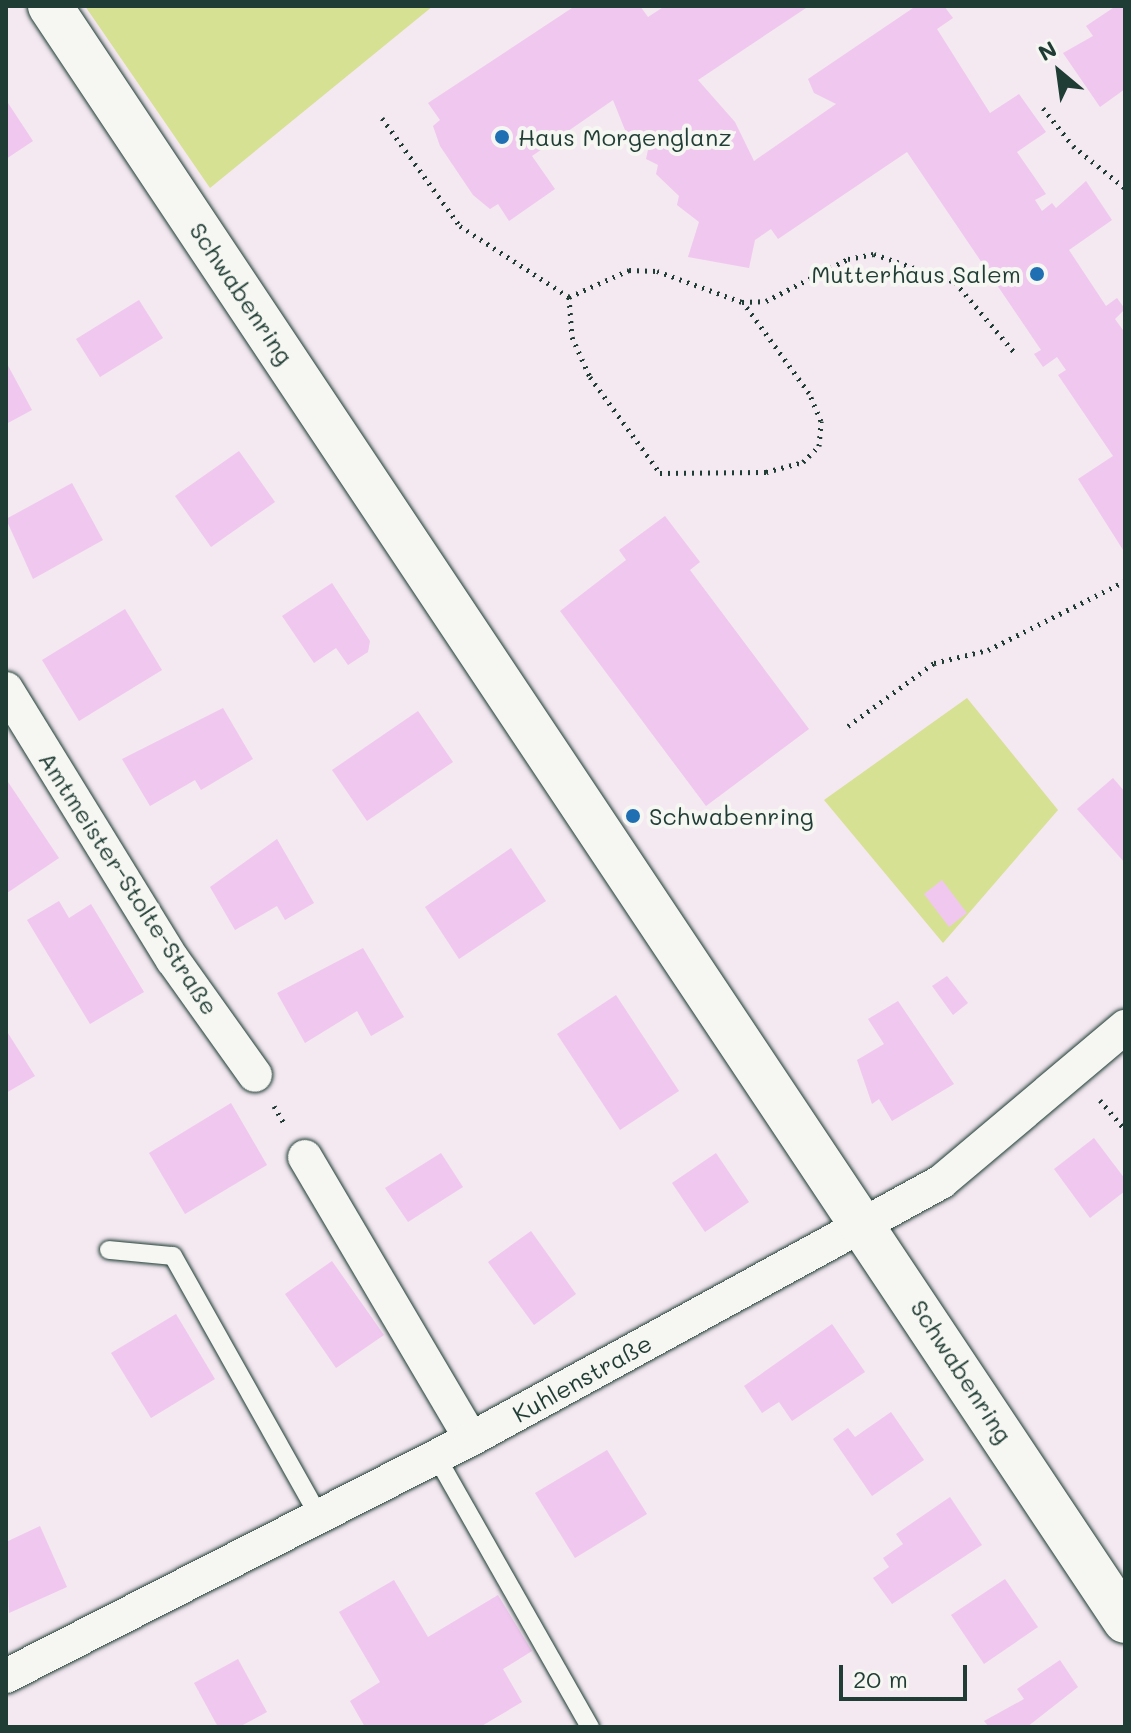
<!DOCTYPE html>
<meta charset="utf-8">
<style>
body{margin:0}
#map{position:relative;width:1131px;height:1733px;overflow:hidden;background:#f4e8f1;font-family:Mali,sans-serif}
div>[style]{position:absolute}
.green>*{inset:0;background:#d6e194}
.building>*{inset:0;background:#f0c7ef}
.path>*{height:5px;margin-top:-2.5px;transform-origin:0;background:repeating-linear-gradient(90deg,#1f3d34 0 2px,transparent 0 8px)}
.roads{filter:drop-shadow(0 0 2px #1f3d34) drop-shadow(0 0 2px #1f3d34)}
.service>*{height:18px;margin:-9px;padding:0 9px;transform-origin:9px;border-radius:9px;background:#f6f6f2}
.minor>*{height:34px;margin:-17px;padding:0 17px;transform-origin:17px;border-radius:17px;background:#f6f6f2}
.tertiary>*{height:44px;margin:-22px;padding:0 22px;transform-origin:22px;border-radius:22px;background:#f6f6f2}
.dots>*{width:22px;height:22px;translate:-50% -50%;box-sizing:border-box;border:4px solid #f6f6f2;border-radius:50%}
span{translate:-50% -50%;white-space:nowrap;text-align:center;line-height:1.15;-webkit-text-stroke:8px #f6f6f2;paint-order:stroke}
.poi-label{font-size:24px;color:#1f3d34}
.left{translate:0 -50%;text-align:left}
.right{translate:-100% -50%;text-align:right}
.street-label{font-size:24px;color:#1f3d34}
.frame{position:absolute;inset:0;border:8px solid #1f3d34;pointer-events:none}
.north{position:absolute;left:1019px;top:32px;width:80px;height:80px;-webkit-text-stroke:6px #f6f6f2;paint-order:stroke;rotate:331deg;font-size:22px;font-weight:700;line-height:32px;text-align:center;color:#1f3d34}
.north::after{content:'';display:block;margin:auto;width:28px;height:36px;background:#1f3d34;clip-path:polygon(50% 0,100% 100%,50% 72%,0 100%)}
.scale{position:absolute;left:839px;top:1665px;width:128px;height:36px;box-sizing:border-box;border:4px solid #1f3d34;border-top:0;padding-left:10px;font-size:24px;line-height:28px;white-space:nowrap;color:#1f3d34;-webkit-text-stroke:6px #f6f6f2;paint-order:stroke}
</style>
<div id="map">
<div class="green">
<div style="clip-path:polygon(85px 6px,433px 6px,210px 188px)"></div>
<div style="clip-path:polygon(967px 698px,1058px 810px,943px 943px,824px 800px)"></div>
</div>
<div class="building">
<div style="clip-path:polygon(575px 6px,640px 6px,648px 17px,665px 6px,809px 6px,698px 80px,735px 122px,754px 161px,836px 104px,814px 93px,808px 79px,916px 6px,944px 6px,953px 18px,937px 29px,990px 113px,1019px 94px,1046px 132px,1017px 152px,1046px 194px,1035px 200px,1042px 211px,1052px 203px,1056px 208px,1086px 181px,1112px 220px,1069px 250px,1106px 306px,1117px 298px,1125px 309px,1115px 319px,1125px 333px,1125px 553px,1078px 479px,1113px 456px,1058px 375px,1066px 370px,1057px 357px,1043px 367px,1034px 354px,1041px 350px,907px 152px,778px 239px,771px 229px,755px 240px,749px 268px,688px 257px,699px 222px,677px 205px,679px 196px,656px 174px,658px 165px,646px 159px,648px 150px,625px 130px,613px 100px,532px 156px,555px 189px,509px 221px,498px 204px,490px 209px,473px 195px,440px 146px,433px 126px,440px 120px,428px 103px)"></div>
<div style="clip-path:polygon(1116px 6px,1125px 6px,1125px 89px,1100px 107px,1063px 53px,1093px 36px,1086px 26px)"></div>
<div style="clip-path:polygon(6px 100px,33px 141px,6px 159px)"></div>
<div style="clip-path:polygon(139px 300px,163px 338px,100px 377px,76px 339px)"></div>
<div style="clip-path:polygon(6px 362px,32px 410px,6px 424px)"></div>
<div style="clip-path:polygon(239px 451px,275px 502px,211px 547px,175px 496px)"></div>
<div style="clip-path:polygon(72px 483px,103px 540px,33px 579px,6px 519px)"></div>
<div style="clip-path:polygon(665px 516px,700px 562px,690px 570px,809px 729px,706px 806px,560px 611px,626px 560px,619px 550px)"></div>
<div style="clip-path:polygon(332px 583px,370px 641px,368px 652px,348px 665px,336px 648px,314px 663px,282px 616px)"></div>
<div style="clip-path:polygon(125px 609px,162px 670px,79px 721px,42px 660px)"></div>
<div style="clip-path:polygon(223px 708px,253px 759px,201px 790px,195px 780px,150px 806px,122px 759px)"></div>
<div style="clip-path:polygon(418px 711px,453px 762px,367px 821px,332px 770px)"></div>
<div style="clip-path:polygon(1113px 778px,1125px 792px,1125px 863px,1077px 809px)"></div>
<div style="clip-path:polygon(6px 779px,59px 858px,7px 893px,6px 891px)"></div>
<div style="clip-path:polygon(277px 839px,314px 903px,285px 920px,277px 906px,235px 930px,210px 887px)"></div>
<div style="clip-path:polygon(511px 848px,546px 901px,459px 959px,425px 907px)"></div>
<div style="clip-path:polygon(942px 880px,967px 913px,949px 927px,924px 894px)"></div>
<div style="clip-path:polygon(59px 901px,69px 918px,91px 904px,144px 992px,90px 1024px,27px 920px)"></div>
<div style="clip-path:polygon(363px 948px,404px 1017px,371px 1036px,357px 1011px,305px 1043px,277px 993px)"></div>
<div style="clip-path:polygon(947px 976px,968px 1003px,953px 1015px,932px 986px)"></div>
<div style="clip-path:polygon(616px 995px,679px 1091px,620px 1130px,557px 1034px)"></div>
<div style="clip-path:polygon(898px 1001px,954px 1084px,892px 1121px,879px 1099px,872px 1104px,857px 1060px,884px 1044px,868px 1019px)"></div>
<div style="clip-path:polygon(6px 1030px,35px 1076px,6px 1093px)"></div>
<div style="clip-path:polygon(231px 1103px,267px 1165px,185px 1214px,149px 1153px)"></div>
<div style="clip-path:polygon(1094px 1138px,1125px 1179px,1125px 1191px,1090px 1218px,1054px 1169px)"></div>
<div style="clip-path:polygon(441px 1153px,463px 1187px,408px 1222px,385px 1188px)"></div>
<div style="clip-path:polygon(716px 1153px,749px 1202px,705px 1232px,672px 1183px)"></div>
<div style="clip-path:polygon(531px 1231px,576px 1294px,534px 1325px,488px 1262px)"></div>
<div style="clip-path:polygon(332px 1261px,384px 1335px,336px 1368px,285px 1294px)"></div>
<div style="clip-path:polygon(176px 1314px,215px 1379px,151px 1418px,111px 1353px)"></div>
<div style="clip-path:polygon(832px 1324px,865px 1372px,792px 1421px,779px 1402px,762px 1413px,744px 1386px)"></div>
<div style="clip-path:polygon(891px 1412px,924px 1460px,872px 1496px,833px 1439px,848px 1428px,855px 1437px)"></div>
<div style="clip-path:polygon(607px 1450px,647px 1514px,575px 1558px,535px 1493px)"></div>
<div style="clip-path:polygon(950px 1497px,982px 1545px,892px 1604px,873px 1578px,889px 1567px,883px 1558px,903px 1544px,896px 1534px)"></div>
<div style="clip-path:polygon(40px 1526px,67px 1587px,9px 1613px,6px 1542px)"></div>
<div style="clip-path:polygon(1005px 1579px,1038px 1627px,984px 1664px,951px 1615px)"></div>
<div style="clip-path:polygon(394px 1580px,428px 1637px,498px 1595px,532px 1651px,503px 1669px,522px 1702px,480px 1727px,365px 1727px,350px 1701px,380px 1682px,339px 1612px)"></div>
<div style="clip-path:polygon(238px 1659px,267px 1712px,239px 1727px,218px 1727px,194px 1683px)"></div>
<div style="clip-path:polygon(1060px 1660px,1078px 1687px,1027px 1727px,989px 1727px,984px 1721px,1024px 1699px,1017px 1689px)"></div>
</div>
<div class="path">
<div style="left:1043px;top:108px;width:48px;rotate:51.7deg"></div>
<div style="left:1073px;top:146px;width:67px;rotate:38.9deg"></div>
<div style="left:382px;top:118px;width:133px;rotate:54.2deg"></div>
<div style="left:460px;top:226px;width:130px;rotate:33.1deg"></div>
<div style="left:569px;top:297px;width:66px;rotate:-24.2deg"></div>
<div style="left:629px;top:270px;width:28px;rotate:2deg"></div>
<div style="left:657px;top:271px;width:90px;rotate:20deg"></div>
<div style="left:742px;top:302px;width:24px;rotate:-2deg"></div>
<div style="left:766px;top:301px;width:92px;rotate:-27.1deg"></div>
<div style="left:848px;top:259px;width:26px;rotate:-11deg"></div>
<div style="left:874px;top:254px;width:86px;rotate:19.1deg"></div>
<div style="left:955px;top:282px;width:93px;rotate:49.8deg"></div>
<div style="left:569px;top:297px;width:40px;rotate:85.7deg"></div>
<div style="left:572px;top:337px;width:44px;rotate:65.8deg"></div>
<div style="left:590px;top:377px;width:119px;rotate:53.9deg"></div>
<div style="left:660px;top:473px;width:106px;rotate:-0.5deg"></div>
<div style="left:766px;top:472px;width:38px;rotate:-15deg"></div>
<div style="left:803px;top:462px;width:23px;rotate:-45deg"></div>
<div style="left:819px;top:446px;width:25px;rotate:-85deg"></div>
<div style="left:821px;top:421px;width:30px;rotate:-113deg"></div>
<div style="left:809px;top:393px;width:112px;rotate:-126deg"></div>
<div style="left:848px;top:726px;width:107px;rotate:-36.2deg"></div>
<div style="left:934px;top:663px;width:56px;rotate:-13.5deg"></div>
<div style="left:988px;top:650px;width:153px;rotate:-26.7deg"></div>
<div style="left:1100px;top:1100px;width:39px;rotate:50deg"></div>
<div style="left:274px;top:1106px;width:22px;rotate:60deg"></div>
</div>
<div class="roads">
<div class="service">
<div style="left:109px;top:1250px;width:64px;rotate:5.4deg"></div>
<div style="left:173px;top:1256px;width:298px;rotate:60.7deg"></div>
<div style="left:436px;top:1456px;width:312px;rotate:60.4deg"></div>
</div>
<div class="minor">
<div style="left:6px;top:689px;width:318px;rotate:58.4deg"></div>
<div style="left:173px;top:960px;width:141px;rotate:54.5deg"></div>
<div style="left:305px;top:1157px;width:327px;rotate:59.5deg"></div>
<div style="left:6px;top:1676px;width:522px;rotate:-27.01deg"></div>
<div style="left:471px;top:1439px;width:536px;rotate:-28.67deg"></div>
<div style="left:941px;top:1182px;width:241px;rotate:-40.1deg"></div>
</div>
<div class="tertiary">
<div style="left:50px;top:6px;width:1940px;rotate:56.35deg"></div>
</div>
</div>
<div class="dots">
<div style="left:502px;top:137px;background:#1f6fb2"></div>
<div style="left:1037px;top:274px;background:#1f6fb2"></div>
<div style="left:633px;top:816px;background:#1f6fb2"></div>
</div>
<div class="poi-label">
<span class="left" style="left:518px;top:137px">Haus Morgenglanz</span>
<span class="right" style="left:1021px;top:274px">Mutterhaus Salem</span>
<span class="left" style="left:649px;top:816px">Schwabenring</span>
</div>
<div class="street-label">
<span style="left:242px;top:293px;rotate:56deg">Schwabenring</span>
<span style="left:129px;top:883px;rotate:57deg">Amtmeister-Stolte-Straße</span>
<span style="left:962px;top:1371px;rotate:57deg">Schwabenring</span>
<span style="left:582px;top:1378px;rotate:-29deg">Kuhlenstraße</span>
</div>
<div class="frame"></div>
<div class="north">N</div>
<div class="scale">20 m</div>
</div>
